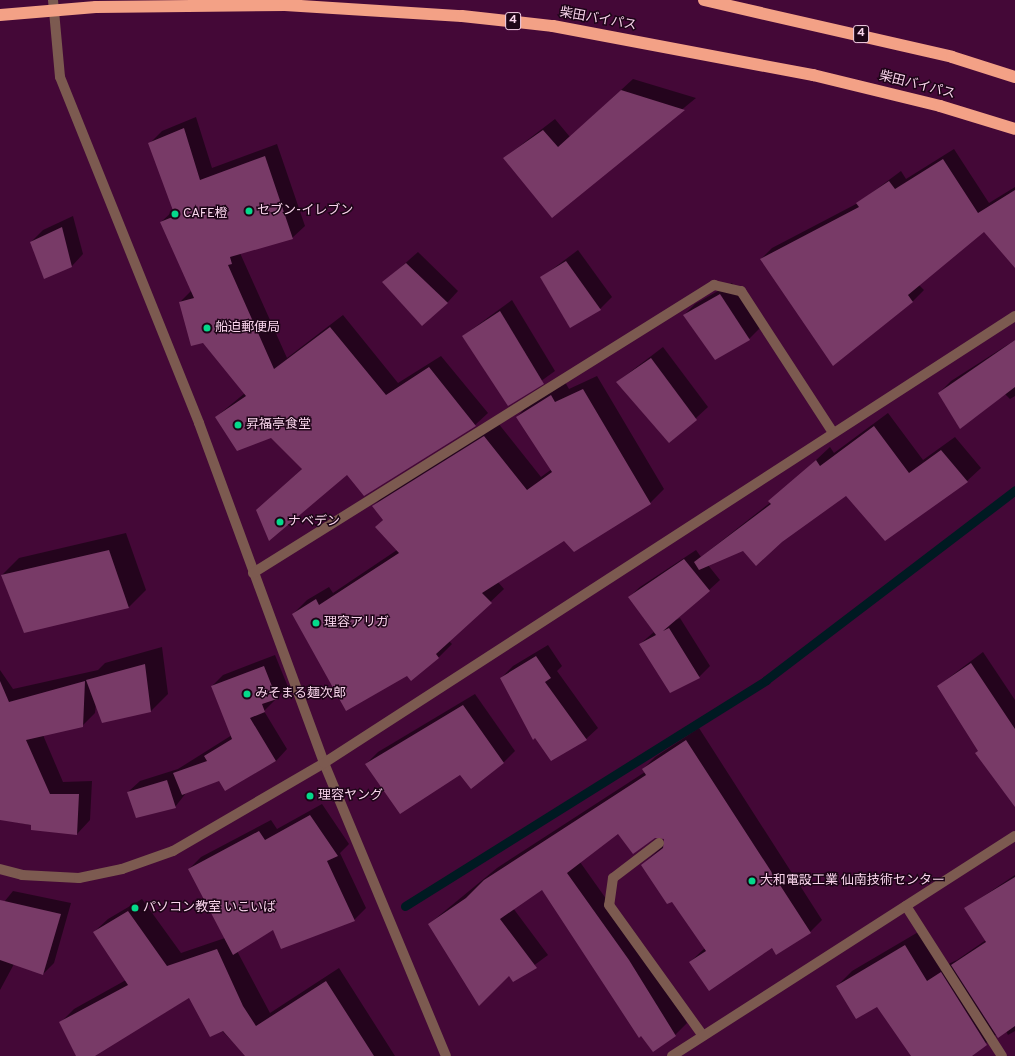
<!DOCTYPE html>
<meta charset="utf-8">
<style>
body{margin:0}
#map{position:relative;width:1015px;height:1056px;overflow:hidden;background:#440837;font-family:Overpass,"Noto Sans JP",sans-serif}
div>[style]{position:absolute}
.shadow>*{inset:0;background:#0007}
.stream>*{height:9px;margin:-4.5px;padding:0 4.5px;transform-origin:4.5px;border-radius:4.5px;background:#001a22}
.building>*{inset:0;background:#783a67}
.minor>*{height:10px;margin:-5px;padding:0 5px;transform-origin:5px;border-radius:5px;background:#7c5a50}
.highway>*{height:12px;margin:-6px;padding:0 6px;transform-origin:6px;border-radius:6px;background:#f3a186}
.dots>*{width:11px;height:11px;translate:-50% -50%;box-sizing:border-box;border:2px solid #1d0517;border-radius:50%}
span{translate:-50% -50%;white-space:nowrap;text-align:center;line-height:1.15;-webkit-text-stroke:3px #1d0517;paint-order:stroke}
.shield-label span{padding:1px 3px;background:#1d0517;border:1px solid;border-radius:3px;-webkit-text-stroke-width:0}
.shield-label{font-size:12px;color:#f9d4ec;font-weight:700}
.street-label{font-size:13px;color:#f9d4ec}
.poi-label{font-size:13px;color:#f9d4ec}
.left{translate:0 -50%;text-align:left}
</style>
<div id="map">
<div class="shadow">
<div style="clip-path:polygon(633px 79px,696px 98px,552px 216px,504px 158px,555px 119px,570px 137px)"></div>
<div style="clip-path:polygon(196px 117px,212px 168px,277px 144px,305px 226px,292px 238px,240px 253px,287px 358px,343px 315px,398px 383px,441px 356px,488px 413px,475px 425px,364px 495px,347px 473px,270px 498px,303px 468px,271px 436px,216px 417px,245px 393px,180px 302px,192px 290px,161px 222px,174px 210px,150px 143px,162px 131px)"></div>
<div style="clip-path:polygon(954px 149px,989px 203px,1015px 187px,1015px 266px,984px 230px,919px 285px,924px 290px,913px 301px,833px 365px,761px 259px,772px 248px,858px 203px,901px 171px,906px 179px)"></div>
<div style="clip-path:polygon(73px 216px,83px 254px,72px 266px,31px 242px,43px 230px)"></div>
<div style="clip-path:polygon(578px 250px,612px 297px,600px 309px,542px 277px)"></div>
<div style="clip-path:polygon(418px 252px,458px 291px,447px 303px,384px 282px)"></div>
<div style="clip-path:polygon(732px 283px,761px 327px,749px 339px,684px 315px,695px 304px)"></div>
<div style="clip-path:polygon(512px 300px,555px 371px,509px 404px,463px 336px)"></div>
<div style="clip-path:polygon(1015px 340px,1015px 396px,1010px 399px,1005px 394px,939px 393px,951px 381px)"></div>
<div style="clip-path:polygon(663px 347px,708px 407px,670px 442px,617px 382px)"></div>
<div style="clip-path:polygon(597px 376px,664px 489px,650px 503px,564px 540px,498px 582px,504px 589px,449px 641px,452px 644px,438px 658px,407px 675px,293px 614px,307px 600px,329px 587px,333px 593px,397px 550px,376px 527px,384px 519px,373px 506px,387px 493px,498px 423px,541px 477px,552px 469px,517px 417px,530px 403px,565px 382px,569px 389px)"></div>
<div style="clip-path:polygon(888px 413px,923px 460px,955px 437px,981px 468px,967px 481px,846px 494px,708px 565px,720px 580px,676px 620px,680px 618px,710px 666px,699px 677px,640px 644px,654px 632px,629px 597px,640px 587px,696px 550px,701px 557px,771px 502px,830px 447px,834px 453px)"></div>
<div style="clip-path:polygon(126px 533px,146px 590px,129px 607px,24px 632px,2px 575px,19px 558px)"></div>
<div style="clip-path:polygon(548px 645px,562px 666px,557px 671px,598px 728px,586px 739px,501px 678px,513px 666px)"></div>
<div style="clip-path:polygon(162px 647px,168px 694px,151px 711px,96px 704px,95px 713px,82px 726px,43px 735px,63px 782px,92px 781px,90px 820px,77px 834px,0 819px,0 670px,13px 689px,98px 670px,105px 663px)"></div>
<div style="clip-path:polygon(983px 652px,1015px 700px,1015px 779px,938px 686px)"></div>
<div style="clip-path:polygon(275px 655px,288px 687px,264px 711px,287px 749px,276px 761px,225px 790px,219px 779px,186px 793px,175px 807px,128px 792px,140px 781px,178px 769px,232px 735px,212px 686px,223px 675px)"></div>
<div style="clip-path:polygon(475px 694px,515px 751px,503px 763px,460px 774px,366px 764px,378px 752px)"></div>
<div style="clip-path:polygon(699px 728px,822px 920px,810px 932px,772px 947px,690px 962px,705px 948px,672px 900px,642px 865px,664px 845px,665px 838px,618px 833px,580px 862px,641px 948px,687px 1023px,675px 1035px,653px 1050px,542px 889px,513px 908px,548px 955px,513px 981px,509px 974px,429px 924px,497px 868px,645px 772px,643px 769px,655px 757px)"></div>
<div style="clip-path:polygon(322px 804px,349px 844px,340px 853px,366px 908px,354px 920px,274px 929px,237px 951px,270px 1013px,339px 968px,395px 1056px,246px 1056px,190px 997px,93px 1056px,77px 1056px,61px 1022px,74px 1009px,126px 980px,94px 932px,108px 919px,142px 899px,181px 953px,225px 938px,189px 869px,201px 857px,271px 820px,277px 829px)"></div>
<div style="clip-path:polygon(1015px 875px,1015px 1031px,1008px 1035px,1006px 1031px,997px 1034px,970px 1056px,913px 1056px,877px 1006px,837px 986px,852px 971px,920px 931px,942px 967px,957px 960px,986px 940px,966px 908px)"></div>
<div style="clip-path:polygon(13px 891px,71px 903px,54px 963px,43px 974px,14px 964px,0 990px,0 907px)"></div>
</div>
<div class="stream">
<div style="left:405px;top:906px;width:426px;rotate:-32deg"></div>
<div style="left:766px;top:680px;width:313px;rotate:-37.3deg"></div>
</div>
<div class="building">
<div style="clip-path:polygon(621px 90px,685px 110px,552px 218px,503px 158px,543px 130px,558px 147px)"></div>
<div style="clip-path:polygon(184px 128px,200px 180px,265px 156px,293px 239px,230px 257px,232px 264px,228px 265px,274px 369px,330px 327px,386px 395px,429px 367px,476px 426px,364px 496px,347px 475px,269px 541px,256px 510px,302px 469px,271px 438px,237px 451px,215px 417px,246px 396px,203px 343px,191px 346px,179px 302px,194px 298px,160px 222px,175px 216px,148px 143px)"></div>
<div style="clip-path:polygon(943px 159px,978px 213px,1015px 190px,1015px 268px,984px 232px,908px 295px,913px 302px,833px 366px,760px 259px,859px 207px,856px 203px,889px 181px,895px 189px)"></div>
<div style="clip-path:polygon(62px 227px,72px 267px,44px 279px,30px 242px)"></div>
<div style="clip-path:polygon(566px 261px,601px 310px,570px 328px,540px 277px)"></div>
<div style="clip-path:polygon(406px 263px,448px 303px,422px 326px,382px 282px)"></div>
<div style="clip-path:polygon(720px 294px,750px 340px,715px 360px,683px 315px)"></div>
<div style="clip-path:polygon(500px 311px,544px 384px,508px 406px,462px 336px)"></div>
<div style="clip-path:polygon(1015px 340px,1015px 387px,960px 429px,938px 393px)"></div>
<div style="clip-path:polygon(651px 358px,697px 420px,669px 443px,616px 382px)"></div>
<div style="clip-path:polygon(583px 389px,651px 504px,574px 552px,564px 541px,482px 593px,492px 603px,436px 654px,439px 658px,411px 681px,407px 676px,346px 711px,292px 614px,316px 599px,319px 605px,399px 553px,375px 527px,383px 520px,372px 506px,484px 436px,527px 490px,552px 472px,516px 417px,551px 395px,555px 402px)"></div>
<div style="clip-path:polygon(874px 426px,909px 473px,941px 450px,968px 482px,885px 541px,846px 496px,782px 542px,756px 566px,743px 551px,699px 570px,694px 562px,771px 504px,768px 501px,816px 460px,820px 466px)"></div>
<div style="clip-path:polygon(109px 550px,129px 608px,24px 633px,1px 575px)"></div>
<div style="clip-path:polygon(684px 559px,710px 591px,663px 631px,669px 628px,700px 678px,670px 693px,639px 644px,656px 635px,628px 597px)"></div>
<div style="clip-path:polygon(536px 656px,551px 678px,545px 682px,587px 740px,551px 761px,535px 738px,533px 740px,500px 678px)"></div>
<div style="clip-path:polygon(971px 663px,1015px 729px,1015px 807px,975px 753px,978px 751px,937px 686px)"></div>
<div style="clip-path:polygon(145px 664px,151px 712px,102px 723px,86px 680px)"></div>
<div style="clip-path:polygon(264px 666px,277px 699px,262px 704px,265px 712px,250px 718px,276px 761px,225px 791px,219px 781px,182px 795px,173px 773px,207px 761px,204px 756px,232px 739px,211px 686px)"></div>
<div style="clip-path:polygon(0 681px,9px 702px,85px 681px,83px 727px,26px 740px,50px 794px,79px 794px,77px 835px,31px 830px,31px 825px,0 820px)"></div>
<div style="clip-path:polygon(463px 705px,504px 763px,471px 789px,460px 775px,400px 814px,365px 764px)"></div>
<div style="clip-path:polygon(686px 740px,811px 933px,776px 955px,772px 948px,709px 991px,689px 962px,706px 951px,672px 902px,667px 904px,641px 865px,663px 848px,664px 839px,655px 838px,633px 854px,618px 834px,567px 873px,629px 960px,676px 1036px,653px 1052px,641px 1036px,639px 1038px,542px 890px,500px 919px,537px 968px,513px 982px,509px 976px,479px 1006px,428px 924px,466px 898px,484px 880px,646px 775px,642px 769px)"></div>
<div style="clip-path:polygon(167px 780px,176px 808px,136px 818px,127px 792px)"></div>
<div style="clip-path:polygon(310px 815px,338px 856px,327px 861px,355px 921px,281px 949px,273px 930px,233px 955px,188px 869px,259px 831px,265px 840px)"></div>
<div style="clip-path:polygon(1015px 877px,1015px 1026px,998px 1038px,951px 965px,986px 942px,964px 908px)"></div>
<div style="clip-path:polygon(0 900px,61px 914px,43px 975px,0 960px)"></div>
<div style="clip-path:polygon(128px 911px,167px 966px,217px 949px,243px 1006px,256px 1026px,326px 981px,374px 1056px,245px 1056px,223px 1031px,210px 1037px,189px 998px,95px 1056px,76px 1056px,59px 1022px,128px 985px,93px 932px)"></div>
<div style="clip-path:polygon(905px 945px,927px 981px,941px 972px,987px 1045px,972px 1056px,911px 1056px,877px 1007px,856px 1019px,836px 986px)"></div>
</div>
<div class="minor">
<div style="left:53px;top:0;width:77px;rotate:84.8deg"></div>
<div style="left:60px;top:77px;width:373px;rotate:68.1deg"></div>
<div style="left:199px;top:423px;width:362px;rotate:69.8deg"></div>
<div style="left:324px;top:763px;width:317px;rotate:67.4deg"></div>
<div style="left:253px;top:573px;width:544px;rotate:-31.99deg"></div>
<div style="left:714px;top:285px;width:28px;rotate:13deg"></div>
<div style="left:741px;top:291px;width:167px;rotate:57deg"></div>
<div style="left:659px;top:843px;width:58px;rotate:142.7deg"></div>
<div style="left:613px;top:878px;width:27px;rotate:98deg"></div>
<div style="left:609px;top:905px;width:161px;rotate:54.3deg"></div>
<div style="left:0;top:869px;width:23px;rotate:15deg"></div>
<div style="left:22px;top:875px;width:57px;rotate:3deg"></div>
<div style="left:79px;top:878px;width:44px;rotate:-11.8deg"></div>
<div style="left:122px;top:869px;width:54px;rotate:-19.4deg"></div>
<div style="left:173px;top:851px;width:175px;rotate:-30.2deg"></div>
<div style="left:324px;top:763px;width:823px;rotate:-32.9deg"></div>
<div style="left:906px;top:906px;width:178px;rotate:57.4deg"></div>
<div style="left:672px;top:1056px;width:407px;rotate:-32.7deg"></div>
</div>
<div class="highway">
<div style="left:704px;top:0;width:254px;rotate:12.9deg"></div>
<div style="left:952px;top:57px;width:66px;rotate:17.6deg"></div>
<div style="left:0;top:15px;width:96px;rotate:-4.8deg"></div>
<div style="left:96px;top:7px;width:189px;rotate:-0.6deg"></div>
<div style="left:285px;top:5px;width:177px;rotate:3.6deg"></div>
<div style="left:462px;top:16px;width:92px;rotate:6.3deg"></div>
<div style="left:553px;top:26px;width:265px;rotate:10.7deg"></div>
<div style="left:813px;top:75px;width:131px;rotate:13.7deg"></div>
<div style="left:940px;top:106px;width:78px;rotate:17deg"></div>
</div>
<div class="dots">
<div style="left:249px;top:211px;background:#04d98b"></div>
<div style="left:175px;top:214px;background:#04d98b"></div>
<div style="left:207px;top:328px;background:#04d98b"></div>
<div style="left:238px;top:425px;background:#04d98b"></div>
<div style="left:280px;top:522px;background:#04d98b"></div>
<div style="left:316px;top:623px;background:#04d98b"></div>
<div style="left:247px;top:694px;background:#04d98b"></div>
<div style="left:310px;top:796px;background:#04d98b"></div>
<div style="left:752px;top:881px;background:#04d98b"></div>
<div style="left:135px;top:908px;background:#04d98b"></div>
</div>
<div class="shield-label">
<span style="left:513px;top:21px">4</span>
<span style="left:861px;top:34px">4</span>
</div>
<div class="street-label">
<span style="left:598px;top:20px;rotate:10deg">柴田バイパス</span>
<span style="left:917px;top:86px;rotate:14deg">柴田バイパス</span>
</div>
<div class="poi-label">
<span class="left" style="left:257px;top:211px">セブン-イレブン</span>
<span class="left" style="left:183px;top:214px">CAFE橙</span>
<span class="left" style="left:215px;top:328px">船迫郵便局</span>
<span class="left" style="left:246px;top:425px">昇福亭食堂</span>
<span class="left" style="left:288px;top:522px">ナベデン</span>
<span class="left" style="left:324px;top:623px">理容アリガ</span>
<span class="left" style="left:255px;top:694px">みそまる麺次郎</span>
<span class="left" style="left:318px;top:796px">理容ヤング</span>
<span class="left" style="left:760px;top:881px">大和電設工業 仙南技術センター</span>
<span class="left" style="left:143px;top:908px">パソコン教室 いこいば</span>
</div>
</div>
